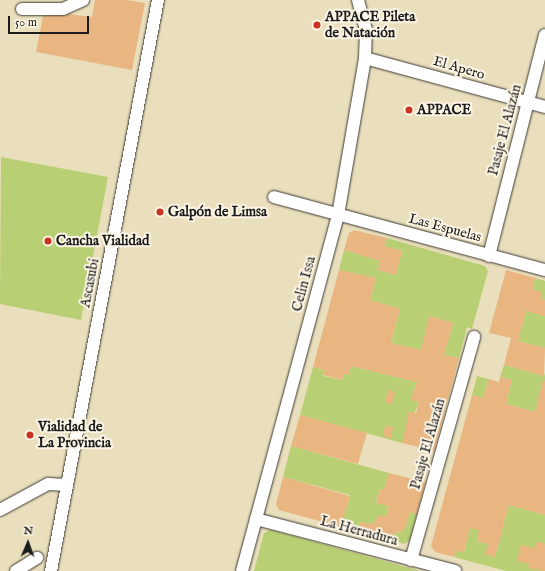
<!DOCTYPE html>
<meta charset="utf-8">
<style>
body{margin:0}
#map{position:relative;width:545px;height:571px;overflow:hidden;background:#eadfbc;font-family:"IM FELL English",serif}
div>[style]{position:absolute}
.green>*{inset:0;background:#b9cf73}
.building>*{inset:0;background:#e9b682}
.roads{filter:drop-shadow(0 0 1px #3b3934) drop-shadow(0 0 1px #3b3934)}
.minor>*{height:12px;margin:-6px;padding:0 6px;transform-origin:6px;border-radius:6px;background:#fff}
.dots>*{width:11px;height:11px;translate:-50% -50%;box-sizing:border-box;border:2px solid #fcf5e5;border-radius:50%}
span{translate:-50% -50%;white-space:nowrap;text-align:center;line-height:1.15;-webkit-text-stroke:4px #fcf5e5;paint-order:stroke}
.poi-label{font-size:14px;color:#1c1c1c;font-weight:700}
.left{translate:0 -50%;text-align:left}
.street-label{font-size:14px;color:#1c1c1c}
.north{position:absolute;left:8px;top:523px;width:40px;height:40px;-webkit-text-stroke:3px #fcf5e5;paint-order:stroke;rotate:2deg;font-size:11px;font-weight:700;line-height:16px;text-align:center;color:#1c1c1c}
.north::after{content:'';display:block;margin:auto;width:14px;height:18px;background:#1c1c1c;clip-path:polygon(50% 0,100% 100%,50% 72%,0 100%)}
.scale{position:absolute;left:8px;top:16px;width:81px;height:18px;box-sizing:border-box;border:2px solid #1c1c1c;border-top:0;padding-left:5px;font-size:12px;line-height:14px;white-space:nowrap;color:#1c1c1c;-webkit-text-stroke:3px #fcf5e5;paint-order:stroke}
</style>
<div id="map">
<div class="green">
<div style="clip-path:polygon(1px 157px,108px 177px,81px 320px,0 304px)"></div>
<div style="clip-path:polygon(387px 238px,485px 266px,488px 271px,472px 329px,467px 327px,459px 358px,444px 355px,453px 323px,430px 316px,421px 350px,391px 343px,400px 309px,370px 300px,376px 278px,339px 270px,344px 250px,380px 261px,378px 270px,396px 275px,402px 251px,384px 246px)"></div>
<div style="clip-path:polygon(535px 278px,545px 281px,545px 300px,541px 299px,542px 292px,532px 289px)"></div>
<div style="clip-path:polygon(526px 311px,545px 316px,545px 348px,518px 341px)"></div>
<div style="clip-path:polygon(504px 365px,544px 376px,545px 373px,545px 381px,543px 381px,535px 412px,506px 404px,512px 380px,500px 377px)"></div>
<div style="clip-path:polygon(351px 366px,417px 382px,411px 400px,419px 402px,402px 443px,300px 415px,313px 367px,325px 370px,323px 376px,342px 380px,344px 374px,349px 375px)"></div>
<div style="clip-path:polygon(477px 376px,489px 379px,483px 398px,472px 395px)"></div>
<div style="clip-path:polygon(291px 446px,389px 473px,384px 490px,380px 489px,376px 502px,389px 506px,386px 517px,379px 515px,373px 524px,360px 522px,357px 531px,341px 527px,350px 495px,283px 477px)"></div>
<div style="clip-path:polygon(509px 505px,545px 515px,545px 571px,506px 571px,454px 557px,456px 551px,464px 552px,470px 528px,479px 530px,477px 541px,488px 544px,486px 555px,495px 557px)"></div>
<div style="clip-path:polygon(410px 512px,417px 514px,410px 540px,404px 544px,393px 540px,395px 532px,401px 533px)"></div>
<div style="clip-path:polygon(270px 530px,359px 554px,420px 571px,254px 571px,264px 533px)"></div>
</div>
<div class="building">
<div style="clip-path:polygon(95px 0,126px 0,145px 3px,132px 70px,36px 52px,44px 11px,92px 17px)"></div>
<div style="clip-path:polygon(354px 230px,387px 238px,384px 246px,402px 251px,396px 275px,378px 270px,380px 261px,344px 250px,349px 233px)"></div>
<div style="clip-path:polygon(339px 270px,376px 278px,370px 300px,400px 309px,391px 343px,421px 350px,429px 316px,453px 323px,444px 355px,459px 358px,434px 451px,402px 443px,409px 411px,416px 413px,419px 402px,411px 400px,417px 382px,351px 366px,349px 375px,344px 374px,342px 380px,323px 375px,325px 370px,313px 367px)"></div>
<div style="clip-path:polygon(506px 270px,535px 278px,532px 289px,542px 292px,541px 299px,545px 300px,545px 316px,526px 311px,518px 341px,545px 348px,544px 376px,504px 365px,511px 338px,489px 333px)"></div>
<div style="clip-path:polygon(500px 377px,512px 380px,506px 404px,535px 412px,543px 380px,545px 381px,545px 515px,509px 505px,495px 557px,485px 555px,488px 544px,477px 541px,479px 530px,470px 528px,464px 552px,456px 551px,454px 557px,435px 552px,431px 546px,472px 395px,483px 398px,489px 379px,499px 382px)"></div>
<div style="clip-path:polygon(388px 390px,395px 392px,392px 404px,385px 403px)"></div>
<div style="clip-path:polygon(300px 415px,367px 433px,358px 464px,291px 446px)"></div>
<div style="clip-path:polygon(385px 426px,393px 427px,391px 438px,383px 436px)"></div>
<div style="clip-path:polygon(389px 473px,425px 482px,417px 514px,410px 512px,405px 529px,402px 529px,401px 533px,395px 532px,393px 540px,357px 531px,360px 522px,373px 524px,379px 515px,386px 517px,389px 506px,376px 503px,380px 489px,384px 490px)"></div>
<div style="clip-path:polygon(283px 477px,350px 496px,341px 527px,279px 510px,276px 504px)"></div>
<div style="clip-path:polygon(537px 541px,545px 544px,545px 571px,528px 568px,529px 564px,517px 561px,521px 545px,535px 548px)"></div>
</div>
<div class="roads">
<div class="minor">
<div style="left:22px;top:9px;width:41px"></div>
<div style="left:63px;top:9px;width:22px;rotate:-24deg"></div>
<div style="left:365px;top:58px;width:187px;rotate:15.2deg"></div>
<div style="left:274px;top:197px;width:281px;rotate:15.1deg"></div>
<div style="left:489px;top:256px;width:228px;rotate:-75.8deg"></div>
<div style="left:0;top:510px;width:55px;rotate:-28.4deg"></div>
<div style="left:48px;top:484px;width:19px;rotate:3deg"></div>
<div style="left:256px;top:519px;width:206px;rotate:14.6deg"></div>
<div style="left:411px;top:560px;width:232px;rotate:-74.2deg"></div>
<div style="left:16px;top:571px;width:25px;rotate:-32deg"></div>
<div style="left:51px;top:571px;width:581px;rotate:-79.39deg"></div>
<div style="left:242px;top:571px;width:369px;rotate:-74.9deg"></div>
<div style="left:338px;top:215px;width:159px;rotate:-80.2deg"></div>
<div style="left:365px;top:58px;width:28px;rotate:-88deg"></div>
<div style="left:366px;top:30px;width:31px;rotate:-105deg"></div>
</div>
</div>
<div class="dots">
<div style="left:317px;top:25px;background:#c8321e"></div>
<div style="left:409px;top:110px;background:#c8321e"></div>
<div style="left:160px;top:212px;background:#c8321e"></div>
<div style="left:48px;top:241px;background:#c8321e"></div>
<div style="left:30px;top:435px;background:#c8321e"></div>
</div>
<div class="poi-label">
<span class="left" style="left:325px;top:25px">APPACE Pileta<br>de Natación</span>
<span class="left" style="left:417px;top:110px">APPACE</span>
<span class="left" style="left:168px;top:212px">Galpón de Limsa</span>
<span class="left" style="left:56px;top:241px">Cancha Vialidad</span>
<span class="left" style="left:38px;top:435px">Vialidad de<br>La Provincia</span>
</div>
<div class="street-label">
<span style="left:459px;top:68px;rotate:16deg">El Apero</span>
<span style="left:505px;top:130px;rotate:-75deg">Pasaje El Alazán</span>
<span style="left:445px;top:228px;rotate:15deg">Las Espuelas</span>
<span style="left:90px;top:283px;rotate:-79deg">Ascasubi</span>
<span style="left:304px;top:284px;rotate:-75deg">Celin Issa</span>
<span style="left:428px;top:444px;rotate:-74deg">Pasaje El Alazán</span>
<span style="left:359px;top:531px;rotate:15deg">La Herradura</span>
</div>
<div class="north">N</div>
<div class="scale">50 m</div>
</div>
